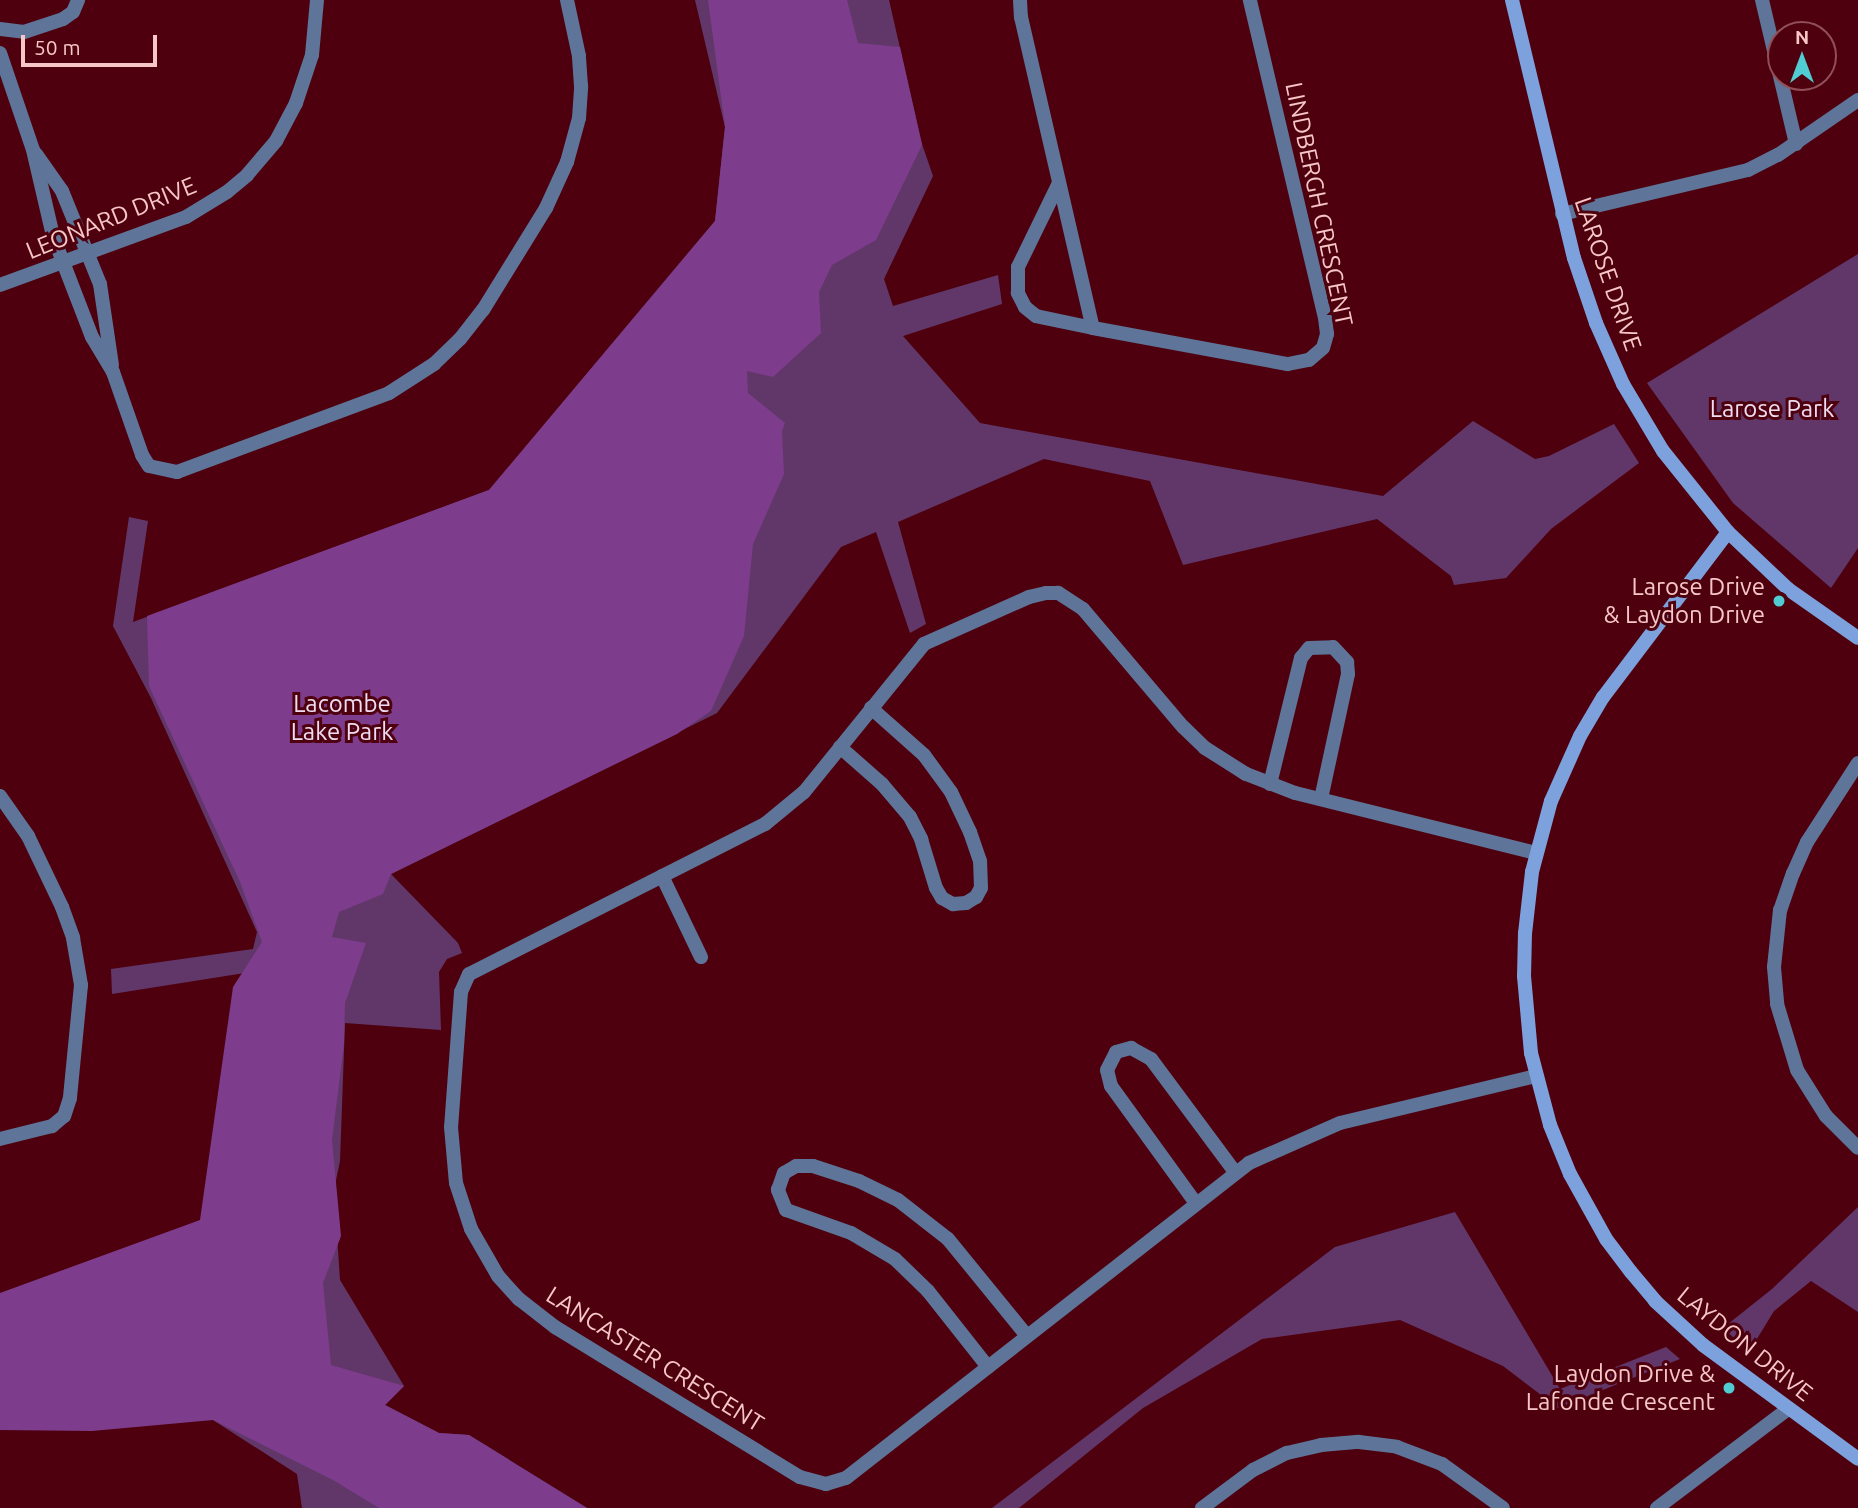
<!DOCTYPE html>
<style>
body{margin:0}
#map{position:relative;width:1858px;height:1508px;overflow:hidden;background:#4e000e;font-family:Ubuntu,sans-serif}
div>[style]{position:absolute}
.green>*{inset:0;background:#61376a}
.forest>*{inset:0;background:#7d3c8c}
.street>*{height:14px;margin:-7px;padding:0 7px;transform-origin:7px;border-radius:7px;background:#5e7599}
.secondary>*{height:14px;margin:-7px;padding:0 7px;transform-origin:7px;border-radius:7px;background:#7da1dc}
.dots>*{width:19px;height:19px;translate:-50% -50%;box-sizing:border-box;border:4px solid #4e000e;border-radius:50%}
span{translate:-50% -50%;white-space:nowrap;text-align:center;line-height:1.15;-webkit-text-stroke:6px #4e000e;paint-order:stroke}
.street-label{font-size:24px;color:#f6c7c6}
.park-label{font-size:24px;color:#eedcf2}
.poi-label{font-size:24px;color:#f6c7c6}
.right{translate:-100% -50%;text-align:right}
.north{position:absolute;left:1767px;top:21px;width:70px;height:70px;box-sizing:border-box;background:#4e000e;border:2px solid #915058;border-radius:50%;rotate:0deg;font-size:19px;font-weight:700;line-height:28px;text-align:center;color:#f6c7c6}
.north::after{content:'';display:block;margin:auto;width:24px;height:32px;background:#51ccd2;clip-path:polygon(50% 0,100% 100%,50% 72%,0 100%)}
.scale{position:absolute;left:21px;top:35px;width:136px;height:32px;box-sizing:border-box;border:4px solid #f6c7c6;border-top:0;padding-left:9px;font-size:21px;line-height:24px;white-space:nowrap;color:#f6c7c6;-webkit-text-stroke:5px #4e000e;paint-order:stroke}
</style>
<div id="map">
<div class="green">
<div style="clip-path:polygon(695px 0,889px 0,922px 144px,933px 176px,884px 279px,893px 306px,998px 275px,1002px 304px,903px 336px,980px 423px,1383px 496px,1473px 421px,1535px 459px,1549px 456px,1614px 424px,1639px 463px,1551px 529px,1506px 578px,1454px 585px,1451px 576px,1377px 519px,1183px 565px,1150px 481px,1044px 459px,898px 522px,926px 624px,910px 633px,876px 532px,841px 547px,717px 713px,391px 874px,458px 943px,462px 953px,447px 959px,439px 972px,441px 1030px,345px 1023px,340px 1161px,334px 1190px,340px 1280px,404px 1386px,385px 1405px,439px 1433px,469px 1435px,587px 1508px,302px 1508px,297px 1474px,213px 1420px,251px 972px,112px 994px,111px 969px,253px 949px,257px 932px,151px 698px,113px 626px,129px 517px,148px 521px,133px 622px,489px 490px,715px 221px,725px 127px)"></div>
<div style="clip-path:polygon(1858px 254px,1858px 548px,1831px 588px,1733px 503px,1647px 383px)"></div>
<div style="clip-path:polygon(1858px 1207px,1858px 1312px,1811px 1281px,1774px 1311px,1749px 1352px,1723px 1328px,1772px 1289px)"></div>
<div style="clip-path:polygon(1455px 1212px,1560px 1389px,1666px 1347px,1680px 1359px,1558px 1408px,1503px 1366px,1400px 1320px,1262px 1339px,1143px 1408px,1019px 1508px,992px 1508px,1335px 1247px)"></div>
</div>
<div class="forest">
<div style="clip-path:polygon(708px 0,847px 0,858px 43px,900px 47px,922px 145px,876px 240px,832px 265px,819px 292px,821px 333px,773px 377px,747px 371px,748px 393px,785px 423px,782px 431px,784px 474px,753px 544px,744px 636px,711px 711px,677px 734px,391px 874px,383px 894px,339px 912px,332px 937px,366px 943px,345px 1003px,344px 1044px,332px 1140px,341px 1236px,323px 1283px,331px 1365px,404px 1386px,385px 1405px,439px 1433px,469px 1435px,587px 1508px,379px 1508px,333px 1480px,213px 1420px,92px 1431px,0 1430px,0 1293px,200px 1220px,233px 987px,262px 942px,240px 882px,149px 686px,147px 616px,489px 490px,715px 221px,725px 127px)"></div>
</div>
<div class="street">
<div style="left:1020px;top:0;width:17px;rotate:87deg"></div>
<div style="left:1021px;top:17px;width:319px;rotate:77deg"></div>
<div style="left:1093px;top:328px;width:58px;rotate:-168.1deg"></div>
<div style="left:1036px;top:316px;width:14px;rotate:-141deg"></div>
<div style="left:1025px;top:307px;width:16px;rotate:-117deg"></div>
<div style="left:1018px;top:293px;width:26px;rotate:-90deg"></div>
<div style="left:1018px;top:267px;width:93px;rotate:-64deg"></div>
<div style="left:1762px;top:0;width:148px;rotate:76.7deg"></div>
<div style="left:0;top:29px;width:24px;rotate:7deg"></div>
<div style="left:24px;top:32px;width:41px;rotate:-18.4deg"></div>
<div style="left:63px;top:19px;width:12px;rotate:-35deg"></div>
<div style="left:73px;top:12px;width:13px;rotate:-67deg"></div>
<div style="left:0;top:53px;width:102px;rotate:71.2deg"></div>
<div style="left:33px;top:150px;width:88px;rotate:76.9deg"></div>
<div style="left:53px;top:236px;width:108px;rotate:68.9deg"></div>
<div style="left:92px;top:337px;width:41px;rotate:59deg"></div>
<div style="left:113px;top:372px;width:88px;rotate:70.7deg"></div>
<div style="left:142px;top:455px;width:13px;rotate:58deg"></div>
<div style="left:149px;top:466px;width:29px;rotate:12deg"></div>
<div style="left:177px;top:472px;width:226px;rotate:-20.4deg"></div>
<div style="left:389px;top:393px;width:54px;rotate:-32.8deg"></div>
<div style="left:434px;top:364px;width:36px;rotate:-44deg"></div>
<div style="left:460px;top:339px;width:37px;rotate:-52deg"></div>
<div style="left:483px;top:310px;width:120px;rotate:-58.3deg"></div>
<div style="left:546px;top:208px;width:51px;rotate:-65.5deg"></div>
<div style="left:567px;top:162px;width:46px;rotate:-74.7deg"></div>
<div style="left:579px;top:118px;width:32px;rotate:-86deg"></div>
<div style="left:581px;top:86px;width:30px;rotate:-94deg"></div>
<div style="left:579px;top:56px;width:57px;rotate:-102.1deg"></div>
<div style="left:36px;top:154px;width:45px;rotate:54.9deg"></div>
<div style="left:62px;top:191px;width:100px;rotate:67.8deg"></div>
<div style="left:100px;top:284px;width:82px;rotate:81.6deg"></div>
<div style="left:1562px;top:214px;width:191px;rotate:-13.3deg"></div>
<div style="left:1748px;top:170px;width:34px;rotate:-27deg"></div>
<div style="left:1778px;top:155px;width:97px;rotate:-34.5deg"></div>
<div style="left:0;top:285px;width:198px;rotate:-20.1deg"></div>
<div style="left:186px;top:217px;width:48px;rotate:-31.4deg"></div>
<div style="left:227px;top:192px;width:26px;rotate:-40deg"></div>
<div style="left:247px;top:175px;width:45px;rotate:-49.5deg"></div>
<div style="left:276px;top:141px;width:43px;rotate:-62.2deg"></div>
<div style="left:296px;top:103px;width:51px;rotate:-71.6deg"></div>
<div style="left:312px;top:55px;width:55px;rotate:-84.8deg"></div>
<div style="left:1093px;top:328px;width:198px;rotate:10.5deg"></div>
<div style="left:1288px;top:364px;width:21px;rotate:-11deg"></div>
<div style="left:1309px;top:360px;width:18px;rotate:-41deg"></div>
<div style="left:1323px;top:348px;width:15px;rotate:-74deg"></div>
<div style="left:1327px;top:334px;width:16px;rotate:-97deg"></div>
<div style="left:1325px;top:318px;width:327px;rotate:-103.3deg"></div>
<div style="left:840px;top:747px;width:56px;rotate:41.4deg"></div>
<div style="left:882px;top:784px;width:43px;rotate:49.7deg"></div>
<div style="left:910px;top:817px;width:25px;rotate:63deg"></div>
<div style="left:921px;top:839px;width:51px;rotate:73deg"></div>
<div style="left:936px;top:888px;width:12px;rotate:59deg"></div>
<div style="left:942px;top:898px;width:13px;rotate:29deg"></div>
<div style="left:953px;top:904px;width:13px;rotate:-4deg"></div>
<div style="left:966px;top:903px;width:12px;rotate:-31deg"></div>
<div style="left:976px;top:897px;width:10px;rotate:-61deg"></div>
<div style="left:981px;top:888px;width:27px;rotate:-92deg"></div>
<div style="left:980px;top:861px;width:31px;rotate:-109deg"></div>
<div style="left:970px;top:832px;width:44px;rotate:-115.4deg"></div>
<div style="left:951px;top:792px;width:46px;rotate:-126.1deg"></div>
<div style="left:924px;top:755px;width:71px;rotate:-138.4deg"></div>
<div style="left:1858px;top:763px;width:94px;rotate:122.8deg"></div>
<div style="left:1807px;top:842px;width:34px;rotate:114deg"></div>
<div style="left:1793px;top:873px;width:39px;rotate:109deg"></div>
<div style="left:1780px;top:910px;width:57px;rotate:96deg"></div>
<div style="left:1774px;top:967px;width:37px;rotate:85deg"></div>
<div style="left:1777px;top:1004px;width:69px;rotate:73.1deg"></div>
<div style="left:1797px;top:1070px;width:54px;rotate:57.8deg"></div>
<div style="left:1826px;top:1116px;width:45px;rotate:45deg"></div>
<div style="left:1270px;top:784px;width:130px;rotate:-76.2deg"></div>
<div style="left:1301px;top:658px;width:13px;rotate:-51deg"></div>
<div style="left:1309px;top:648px;width:24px;rotate:-2deg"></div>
<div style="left:1333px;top:647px;width:21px;rotate:47deg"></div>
<div style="left:1347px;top:662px;width:12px;rotate:85deg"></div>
<div style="left:1348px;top:674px;width:128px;rotate:102.2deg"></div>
<div style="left:0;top:796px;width:49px;rotate:55deg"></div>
<div style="left:28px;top:836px;width:79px;rotate:64.4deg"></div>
<div style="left:62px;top:907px;width:33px;rotate:70deg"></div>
<div style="left:73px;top:938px;width:48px;rotate:80.3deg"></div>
<div style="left:81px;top:985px;width:114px;rotate:95.6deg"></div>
<div style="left:70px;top:1098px;width:19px;rotate:108deg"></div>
<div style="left:64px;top:1116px;width:16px;rotate:140deg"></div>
<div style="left:52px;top:1126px;width:54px;rotate:166deg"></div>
<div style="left:1536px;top:853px;width:248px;rotate:-166deg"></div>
<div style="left:1295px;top:793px;width:53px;rotate:-158.8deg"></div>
<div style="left:1246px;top:774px;width:49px;rotate:-147.6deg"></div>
<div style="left:1205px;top:748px;width:30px;rotate:-136deg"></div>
<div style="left:1183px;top:727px;width:155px;rotate:-130.3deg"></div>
<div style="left:1083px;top:609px;width:30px;rotate:-147deg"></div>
<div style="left:1058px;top:593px;width:12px;rotate:180deg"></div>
<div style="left:1046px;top:593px;width:17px;rotate:167deg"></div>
<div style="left:1029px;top:597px;width:115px;rotate:155.9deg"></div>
<div style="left:924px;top:644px;width:191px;rotate:129deg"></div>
<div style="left:804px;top:792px;width:50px;rotate:140.6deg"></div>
<div style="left:765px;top:824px;width:332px;rotate:153.1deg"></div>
<div style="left:469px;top:974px;width:20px;rotate:114deg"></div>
<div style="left:461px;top:992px;width:135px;rotate:94.2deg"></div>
<div style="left:451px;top:1127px;width:56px;rotate:84.9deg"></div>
<div style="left:456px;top:1183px;width:48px;rotate:71.9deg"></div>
<div style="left:471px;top:1229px;width:54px;rotate:60.1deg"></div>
<div style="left:498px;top:1276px;width:31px;rotate:48deg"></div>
<div style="left:519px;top:1299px;width:46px;rotate:37.9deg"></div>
<div style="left:555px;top:1327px;width:287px;rotate:31.5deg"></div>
<div style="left:800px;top:1477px;width:27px;rotate:15deg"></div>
<div style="left:826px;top:1484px;width:21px;rotate:-17deg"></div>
<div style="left:846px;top:1478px;width:512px;rotate:-38.01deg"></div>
<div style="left:1249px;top:1163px;width:99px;rotate:-23.7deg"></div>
<div style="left:1340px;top:1123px;width:202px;rotate:-13.5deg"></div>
<div style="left:662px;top:876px;width:90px;rotate:64.3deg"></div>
<div style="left:1195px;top:1202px;width:143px;rotate:-125.9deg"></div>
<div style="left:1111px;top:1086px;width:16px;rotate:-104deg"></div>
<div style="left:1107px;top:1070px;width:20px;rotate:-63deg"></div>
<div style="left:1116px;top:1052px;width:16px;rotate:-15deg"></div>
<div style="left:1131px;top:1048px;width:23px;rotate:29deg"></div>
<div style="left:1151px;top:1059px;width:141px;rotate:53.4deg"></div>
<div style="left:988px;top:1367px;width:97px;rotate:-128.3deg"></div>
<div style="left:928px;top:1291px;width:46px;rotate:-135.9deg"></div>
<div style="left:895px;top:1259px;width:51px;rotate:-149.4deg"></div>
<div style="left:851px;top:1233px;width:69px;rotate:-160.5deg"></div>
<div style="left:786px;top:1210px;width:22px;rotate:-112deg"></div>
<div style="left:778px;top:1190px;width:18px;rotate:-71deg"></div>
<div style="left:784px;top:1173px;width:14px;rotate:-30deg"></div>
<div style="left:796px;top:1166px;width:17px"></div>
<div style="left:813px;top:1166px;width:48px;rotate:18.1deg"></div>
<div style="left:859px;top:1181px;width:43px;rotate:26deg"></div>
<div style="left:898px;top:1200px;width:63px;rotate:38deg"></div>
<div style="left:948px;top:1239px;width:125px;rotate:50.8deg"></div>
<div style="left:1202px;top:1508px;width:64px;rotate:-36.7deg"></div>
<div style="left:1253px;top:1470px;width:38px;rotate:-27deg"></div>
<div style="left:1287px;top:1453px;width:35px;rotate:-13deg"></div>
<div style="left:1321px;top:1445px;width:38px;rotate:-5deg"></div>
<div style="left:1359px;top:1442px;width:38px;rotate:7deg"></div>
<div style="left:1397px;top:1447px;width:48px;rotate:20.7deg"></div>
<div style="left:1442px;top:1464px;width:75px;rotate:35.8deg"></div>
<div style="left:1657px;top:1508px;width:164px;rotate:-37.1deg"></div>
</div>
<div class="secondary">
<div style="left:1512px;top:0;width:265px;rotate:76.5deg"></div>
<div style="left:1574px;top:258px;width:69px;rotate:71.3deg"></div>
<div style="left:1596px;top:323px;width:67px;rotate:66.1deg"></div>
<div style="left:1623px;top:384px;width:78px;rotate:59.2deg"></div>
<div style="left:1663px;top:451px;width:104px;rotate:51.3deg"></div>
<div style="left:1728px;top:532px;width:83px;rotate:43.5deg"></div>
<div style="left:1788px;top:589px;width:85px;rotate:35deg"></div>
<div style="left:1728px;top:532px;width:207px;rotate:127.1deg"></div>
<div style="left:1603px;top:697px;width:45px;rotate:120.5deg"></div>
<div style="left:1580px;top:736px;width:71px;rotate:114deg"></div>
<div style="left:1551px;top:801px;width:73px;rotate:105deg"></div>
<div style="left:1532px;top:872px;width:61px;rotate:96.5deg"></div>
<div style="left:1525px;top:933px;width:43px;rotate:91.3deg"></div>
<div style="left:1524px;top:976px;width:77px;rotate:84.8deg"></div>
<div style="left:1531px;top:1053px;width:74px;rotate:75.2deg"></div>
<div style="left:1550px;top:1125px;width:53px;rotate:67.8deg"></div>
<div style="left:1570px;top:1174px;width:74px;rotate:61deg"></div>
<div style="left:1606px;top:1239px;width:41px;rotate:52.9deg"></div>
<div style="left:1631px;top:1272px;width:38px;rotate:50deg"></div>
<div style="left:1655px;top:1301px;width:65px;rotate:42.5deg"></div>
<div style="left:1703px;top:1345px;width:192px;rotate:36.3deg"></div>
</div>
<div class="dots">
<div style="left:1779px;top:601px;background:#51ccd2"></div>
<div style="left:1729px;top:1388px;background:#51ccd2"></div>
</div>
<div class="street-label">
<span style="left:1319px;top:204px;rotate:78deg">LINDBERGH CRESCENT</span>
<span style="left:111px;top:218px;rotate:-22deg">LEONARD DRIVE</span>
<span style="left:1608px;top:274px;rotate:71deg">LAROSE DRIVE</span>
<span style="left:1745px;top:1344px;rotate:39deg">LAYDON DRIVE</span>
<span style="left:655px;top:1359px;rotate:32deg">LANCASTER CRESCENT</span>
</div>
<div class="park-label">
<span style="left:1772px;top:409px">Larose Park</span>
<span style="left:342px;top:718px">Lacombe<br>Lake Park</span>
</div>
<div class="poi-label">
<span class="right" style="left:1765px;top:601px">Larose Drive<br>&amp; Laydon Drive</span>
<span class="right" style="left:1715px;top:1388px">Laydon Drive &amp;<br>Lafonde Crescent</span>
</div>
<div class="north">N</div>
<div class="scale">50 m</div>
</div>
